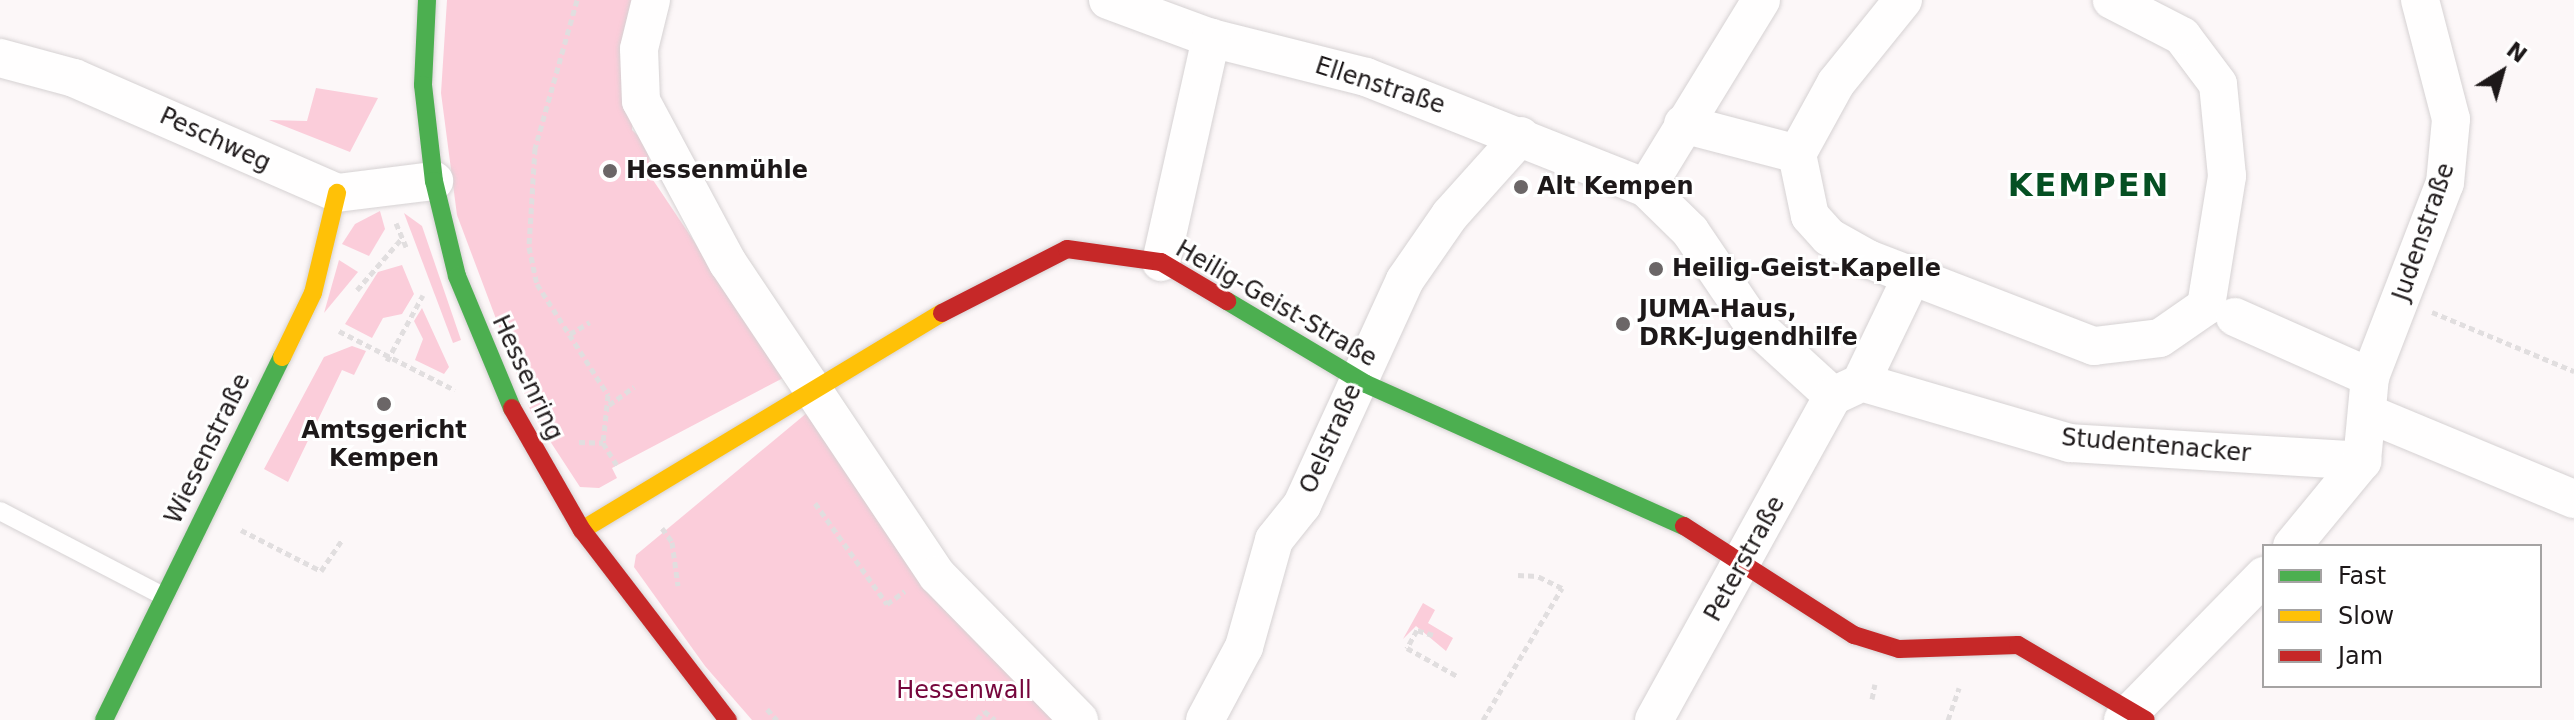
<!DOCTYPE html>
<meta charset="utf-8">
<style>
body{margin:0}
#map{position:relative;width:2574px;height:720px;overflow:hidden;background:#fcf7f8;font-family:"DejaVu Sans",sans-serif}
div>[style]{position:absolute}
.green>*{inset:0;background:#fbcdda}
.path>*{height:5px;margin-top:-2.5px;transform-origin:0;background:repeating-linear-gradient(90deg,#e1dedf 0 6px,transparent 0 10px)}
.roads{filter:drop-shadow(0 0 2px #d6d2d3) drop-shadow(0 0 2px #d6d2d3)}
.lane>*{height:18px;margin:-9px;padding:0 9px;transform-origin:9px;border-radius:9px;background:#fffefe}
.street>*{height:38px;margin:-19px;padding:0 19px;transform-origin:19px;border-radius:19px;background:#fffefe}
.fast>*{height:18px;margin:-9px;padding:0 9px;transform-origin:9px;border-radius:9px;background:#4caf50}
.slow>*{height:18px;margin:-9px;padding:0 9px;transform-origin:9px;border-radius:9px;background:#ffc107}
.jam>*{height:18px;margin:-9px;padding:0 9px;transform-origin:9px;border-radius:9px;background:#c62828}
.dots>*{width:22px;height:22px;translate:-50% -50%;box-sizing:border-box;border:4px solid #fff;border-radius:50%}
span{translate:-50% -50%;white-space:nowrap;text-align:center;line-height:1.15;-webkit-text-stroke:6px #fff;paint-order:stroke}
.street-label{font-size:24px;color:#1d1819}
.poi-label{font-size:24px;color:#1d1819;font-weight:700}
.left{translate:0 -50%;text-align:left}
.park-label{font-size:24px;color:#76063c}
.district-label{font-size:32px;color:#055023;font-weight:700;letter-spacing:2px}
.legend{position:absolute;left:2262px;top:544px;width:280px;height:144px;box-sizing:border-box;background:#fff;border:2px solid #a5a3a3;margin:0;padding:10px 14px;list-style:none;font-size:24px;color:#1d1819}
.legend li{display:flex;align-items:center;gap:16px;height:40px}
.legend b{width:40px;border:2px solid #a5a3a3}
.north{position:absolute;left:2462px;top:32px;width:80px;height:80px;-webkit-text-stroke:6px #fff;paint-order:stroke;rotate:37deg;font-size:22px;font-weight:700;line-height:32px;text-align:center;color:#1d1819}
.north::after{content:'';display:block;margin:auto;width:28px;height:36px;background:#1d1819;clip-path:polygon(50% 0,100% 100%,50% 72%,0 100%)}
</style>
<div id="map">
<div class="green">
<div style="clip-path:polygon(447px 0,636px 0,632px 130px,646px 143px,653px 180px,785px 377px,612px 468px,617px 478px,599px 488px,580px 487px,531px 412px,457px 215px,441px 93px)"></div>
<div style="clip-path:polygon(316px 88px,378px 98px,350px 152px,269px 120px,307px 121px)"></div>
<div style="clip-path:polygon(380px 211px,385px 229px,369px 256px,342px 244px,355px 224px)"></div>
<div style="clip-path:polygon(404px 213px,422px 226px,461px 340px,453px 343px)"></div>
<div style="clip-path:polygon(339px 260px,358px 272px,324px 313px)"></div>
<div style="clip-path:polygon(402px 265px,414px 294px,402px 314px,383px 318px,372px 338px,345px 324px,378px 272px)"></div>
<div style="clip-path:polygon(422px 308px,449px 367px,444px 374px,415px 360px,423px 339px,414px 321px)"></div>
<div style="clip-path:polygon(352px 346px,366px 351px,354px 375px,342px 370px,288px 482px,264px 469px,324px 357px)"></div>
<div style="clip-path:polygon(808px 412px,1059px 720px,752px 720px,705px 666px,634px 567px,636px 555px)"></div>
<div style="clip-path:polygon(1423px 603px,1435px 610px,1428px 623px,1453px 638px,1446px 651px,1416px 626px,1403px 639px)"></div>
</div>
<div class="path">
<div style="left:577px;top:0;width:154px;rotate:105.8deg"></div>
<div style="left:535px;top:148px;width:99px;rotate:93.5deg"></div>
<div style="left:529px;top:247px;width:38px;rotate:78deg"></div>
<div style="left:537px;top:284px;width:132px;rotate:57.4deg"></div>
<div style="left:608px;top:395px;width:48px;rotate:95.9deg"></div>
<div style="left:396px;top:223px;width:26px;rotate:67deg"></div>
<div style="left:357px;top:290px;width:69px;rotate:-49.1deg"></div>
<div style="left:2432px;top:312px;width:154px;rotate:22.6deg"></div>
<div style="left:339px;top:331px;width:130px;rotate:27deg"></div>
<div style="left:570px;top:334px;width:23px;rotate:-31deg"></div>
<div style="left:387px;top:361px;width:75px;rotate:-61.4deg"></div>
<div style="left:609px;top:405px;width:31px;rotate:-36deg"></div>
<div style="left:579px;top:442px;width:24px;rotate:2deg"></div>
<div style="left:603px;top:443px;width:26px;rotate:58deg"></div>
<div style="left:815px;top:503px;width:124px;rotate:54.5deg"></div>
<div style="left:887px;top:604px;width:22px;rotate:-36deg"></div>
<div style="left:662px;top:528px;width:17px;rotate:54deg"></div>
<div style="left:672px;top:542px;width:44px;rotate:82.2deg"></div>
<div style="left:241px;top:530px;width:90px;rotate:27.1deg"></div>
<div style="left:321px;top:571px;width:37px;rotate:-56deg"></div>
<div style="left:1518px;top:575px;width:19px;rotate:3deg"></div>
<div style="left:1433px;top:635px;width:17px;rotate:-163deg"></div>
<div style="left:1417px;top:630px;width:21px;rotate:119deg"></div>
<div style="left:1407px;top:648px;width:57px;rotate:29.2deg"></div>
<div style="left:1872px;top:699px;width:15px;rotate:-79deg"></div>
<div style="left:767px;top:709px;width:15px;rotate:48deg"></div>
<div style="left:977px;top:720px;width:11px;rotate:-52deg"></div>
<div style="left:984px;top:711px;width:14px;rotate:39deg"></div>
<div style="left:1483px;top:720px;width:154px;rotate:-59.1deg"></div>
<div style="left:1562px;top:588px;width:28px;rotate:-154deg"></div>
<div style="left:1948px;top:720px;width:34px;rotate:-71deg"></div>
</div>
<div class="roads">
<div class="lane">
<div style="left:0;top:511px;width:184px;rotate:27.5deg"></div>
</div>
<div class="street">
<div style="left:651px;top:0;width:50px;rotate:103.8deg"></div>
<div style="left:639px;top:49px;width:52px;rotate:87.8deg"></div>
<div style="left:641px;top:101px;width:184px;rotate:61.8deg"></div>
<div style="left:728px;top:263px;width:376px;rotate:56.2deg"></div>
<div style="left:937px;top:575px;width:203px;rotate:45.6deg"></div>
<div style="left:1108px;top:0;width:110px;rotate:20.3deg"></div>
<div style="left:1211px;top:38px;width:160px;rotate:14.1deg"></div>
<div style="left:1366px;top:77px;width:301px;rotate:21.6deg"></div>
<div style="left:1646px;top:188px;width:62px;rotate:44.3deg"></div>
<div style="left:1690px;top:231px;width:109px;rotate:55.9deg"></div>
<div style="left:1751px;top:321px;width:111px;rotate:42.4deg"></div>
<div style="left:1903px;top:0;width:107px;rotate:128.9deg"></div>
<div style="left:1836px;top:83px;width:81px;rotate:118.8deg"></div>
<div style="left:1797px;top:154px;width:63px;rotate:78.2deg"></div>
<div style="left:1810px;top:216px;width:28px;rotate:48deg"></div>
<div style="left:1829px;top:237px;width:45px;rotate:29.4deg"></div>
<div style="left:1868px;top:259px;width:242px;rotate:21.1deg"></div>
<div style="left:2094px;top:346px;width:66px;rotate:-6.9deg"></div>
<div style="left:2160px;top:338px;width:56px;rotate:-34.8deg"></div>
<div style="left:2206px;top:306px;width:132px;rotate:-80.8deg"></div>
<div style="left:2227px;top:176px;width:92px;rotate:-95.6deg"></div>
<div style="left:2218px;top:84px;width:60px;rotate:-126.9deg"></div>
<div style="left:2182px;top:36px;width:79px;rotate:-152.8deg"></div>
<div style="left:0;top:58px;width:77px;rotate:15.1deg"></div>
<div style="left:74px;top:78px;width:287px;rotate:23.6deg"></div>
<div style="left:337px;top:193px;width:98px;rotate:-7.1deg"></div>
<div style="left:1683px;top:124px;width:118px;rotate:14.7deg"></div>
<div style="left:1646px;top:188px;width:220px;rotate:-58.5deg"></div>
<div style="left:1161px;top:262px;width:230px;rotate:-77.4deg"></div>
<div style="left:2235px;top:317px;width:148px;rotate:24deg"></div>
<div style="left:1861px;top:382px;width:218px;rotate:16.3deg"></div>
<div style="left:2070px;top:443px;width:293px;rotate:3.5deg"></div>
<div style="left:1861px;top:382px;width:115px;rotate:-64.3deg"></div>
<div style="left:2372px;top:415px;width:219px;rotate:22.6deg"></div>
<div style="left:2292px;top:546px;width:110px;rotate:-50.5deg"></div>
<div style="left:2362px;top:461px;width:84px;rotate:-84.6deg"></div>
<div style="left:2370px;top:377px;width:208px;rotate:-68.9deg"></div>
<div style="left:2445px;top:183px;width:64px;rotate:-84.6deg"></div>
<div style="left:2451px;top:119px;width:123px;rotate:-104.6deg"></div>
<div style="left:1205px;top:720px;width:83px;rotate:-61.9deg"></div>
<div style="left:1244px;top:647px;width:111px;rotate:-74.3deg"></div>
<div style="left:1274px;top:540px;width:45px;rotate:-51.3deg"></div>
<div style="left:1302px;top:505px;width:247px;rotate:-65.4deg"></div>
<div style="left:1405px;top:280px;width:79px;rotate:-55.3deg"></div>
<div style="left:1450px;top:215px;width:106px;rotate:-48.1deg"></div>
<div style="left:1654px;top:720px;width:370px;rotate:-61.1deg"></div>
<div style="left:1833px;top:396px;width:23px;rotate:-25deg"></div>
<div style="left:2123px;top:720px;width:202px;rotate:-45.6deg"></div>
</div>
<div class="fast">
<div style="left:427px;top:0;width:85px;rotate:92.7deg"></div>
<div style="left:423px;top:85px;width:97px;rotate:83.5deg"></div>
<div style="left:434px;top:181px;width:98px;rotate:76.4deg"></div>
<div style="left:457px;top:276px;width:143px;rotate:67.4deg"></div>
<div style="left:1227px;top:301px;width:162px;rotate:30.8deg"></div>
<div style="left:1366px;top:384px;width:348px;rotate:24.1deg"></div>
<div style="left:104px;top:720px;width:404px;rotate:-63.9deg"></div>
</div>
<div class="slow">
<div style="left:282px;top:357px;width:71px;rotate:-64.2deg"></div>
<div style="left:313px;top:293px;width:103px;rotate:-76.5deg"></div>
<div style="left:582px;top:530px;width:420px;rotate:-31.1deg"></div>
</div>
<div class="jam">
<div style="left:942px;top:313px;width:140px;rotate:-27.1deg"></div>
<div style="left:1067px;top:249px;width:95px;rotate:7.9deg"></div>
<div style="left:1161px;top:262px;width:77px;rotate:30.6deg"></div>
<div style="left:512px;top:408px;width:141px;rotate:60.2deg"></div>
<div style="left:582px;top:530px;width:240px;rotate:52.5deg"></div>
<div style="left:1684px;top:526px;width:202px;rotate:32.7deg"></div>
<div style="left:1854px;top:635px;width:47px;rotate:17.3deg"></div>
<div style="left:1899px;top:649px;width:119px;rotate:-1.9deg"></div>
<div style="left:2018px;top:645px;width:148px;rotate:30.4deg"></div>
</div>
</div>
<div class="dots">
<div style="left:610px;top:171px;background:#6b6667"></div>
<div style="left:1521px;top:187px;background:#6b6667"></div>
<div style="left:1656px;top:269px;background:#6b6667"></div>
<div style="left:1623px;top:324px;background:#6b6667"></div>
<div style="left:384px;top:404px;background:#6b6667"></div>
</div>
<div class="street-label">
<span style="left:1380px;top:86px;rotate:18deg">Ellenstraße</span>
<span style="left:215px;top:140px;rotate:25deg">Peschweg</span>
<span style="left:2424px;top:232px;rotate:-71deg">Judenstraße</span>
<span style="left:1276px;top:304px;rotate:30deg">Heilig-Geist-Straße</span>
<span style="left:527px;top:378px;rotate:65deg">Hessenring</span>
<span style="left:1331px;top:439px;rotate:-66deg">Oelstraße</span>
<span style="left:2156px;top:446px;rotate:5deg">Studentenacker</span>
<span style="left:208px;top:449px;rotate:-64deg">Wiesenstraße</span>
<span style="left:1745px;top:559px;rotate:-61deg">Peterstraße</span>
</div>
<div class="poi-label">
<span class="left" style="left:626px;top:171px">Hessenmühle</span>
<span class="left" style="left:1537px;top:187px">Alt Kempen</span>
<span class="left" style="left:1672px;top:269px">Heilig-Geist-Kapelle</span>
<span class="left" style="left:1639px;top:324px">JUMA-Haus,<br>DRK-Jugendhilfe</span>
<span style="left:384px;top:445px">Amtsgericht<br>Kempen</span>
</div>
<div class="park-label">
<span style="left:964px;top:691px">Hessenwall</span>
</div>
<div class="district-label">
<span style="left:2089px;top:185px">KEMPEN</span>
</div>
<ul class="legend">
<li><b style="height:10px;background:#4caf50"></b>Fast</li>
<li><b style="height:10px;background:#ffc107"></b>Slow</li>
<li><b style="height:10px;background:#c62828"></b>Jam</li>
</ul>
<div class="north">N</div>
</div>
